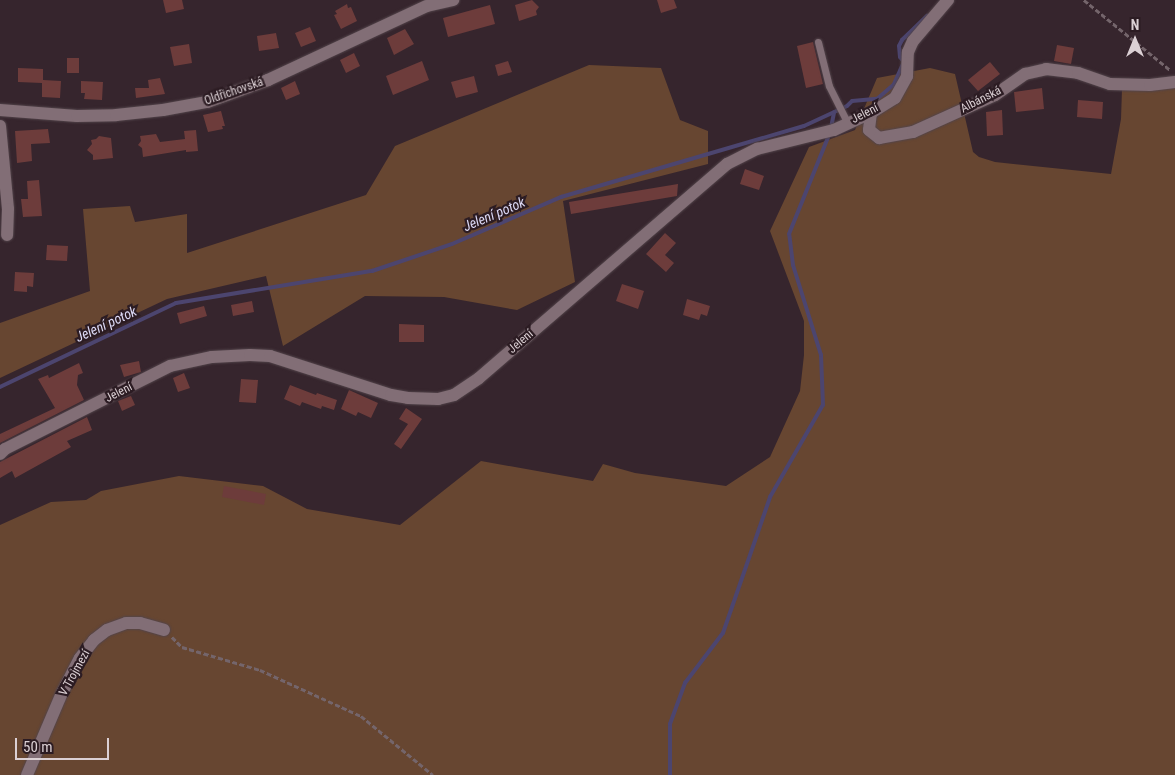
<!DOCTYPE html>
<meta charset="utf-8">
<style>
body{margin:0}
#map{position:relative;width:1175px;height:775px;overflow:hidden;background:#36252d;font-family:"Roboto Condensed",sans-serif}
div>[style]{position:absolute}
.green>*{inset:0;background:#674631}
.stream>*{height:4px;margin:-2px;padding:0 2px;transform-origin:2px;border-radius:2px;background:#4c456f}
.building>*{inset:0;background:#6d3c3b}
.path>*{height:2.5px;margin-top:-1.25px;transform-origin:0;background:repeating-linear-gradient(90deg,#74656b 0 5px,transparent 0 7.5px)}
.roads{filter:drop-shadow(0 0 1px #52444a) drop-shadow(0 0 1px #52444a)}
.lane>*{height:7px;margin:-3.5px;padding:0 3.5px;transform-origin:3.5px;border-radius:3.5px;background:#826e76}
.street>*{height:12px;margin:-6px;padding:0 6px;transform-origin:6px;border-radius:6px;background:#826e76}
span{translate:-50% -50%;white-space:nowrap;text-align:center;line-height:1.15;-webkit-text-stroke:4.5px #2c1c23;paint-order:stroke}
.street-label{font-size:12px;color:#dbd0d4}
.water-label{font-size:14px;color:#dddaf6;font-style:italic}
.north{position:absolute;left:1110px;top:15px;width:50px;height:50px;-webkit-text-stroke:4px #2c1c23;paint-order:stroke;rotate:0deg;font-size:14px;font-weight:700;line-height:20px;text-align:center;color:#dbd0d4}
.north::after{content:'';display:block;margin:auto;width:18px;height:22px;background:#dbd0d4;clip-path:polygon(50% 0,100% 100%,50% 72%,0 100%)}
.scale{position:absolute;left:15px;top:738px;width:94px;height:22px;box-sizing:border-box;border:2px solid #dbd0d4;border-top:0;padding-left:6px;font-size:15px;line-height:18px;white-space:nowrap;color:#dbd0d4;-webkit-text-stroke:4px #2c1c23;paint-order:stroke}
</style>
<div id="map">
<div class="green">
<div style="clip-path:polygon(589px 65px,661px 68px,680px 120px,708px 131px,708px 164px,563px 201px,575px 282px,517px 310px,444px 297px,365px 296px,283px 346px,266px 276px,167px 299px,0 378px,0 323px,90px 291px,83px 209px,130px 206px,135px 222px,187px 214px,187px 253px,366px 195px,395px 146px)"></div>
<div style="clip-path:polygon(930px 68px,955px 74px,973px 152px,979px 157px,995px 162px,1111px 174px,1121px 119px,1122px 89px,1175px 87px,1175px 775px,0 775px,0 525px,51px 502px,86px 500px,101px 491px,179px 476px,263px 486px,307px 509px,400px 525px,481px 461px,593px 481px,603px 464px,635px 473px,726px 486px,770px 457px,800px 391px,804px 355px,804px 321px,770px 231px,809px 147px,855px 130px,877px 78px)"></div>
</div>
<div class="stream">
<div style="left:831px;top:128px;width:16px;rotate:-79deg"></div>
<div style="left:0;top:387px;width:195px;rotate:-25.5deg"></div>
<div style="left:176px;top:303px;width:199px;rotate:-9.3deg"></div>
<div style="left:372px;top:271px;width:84px;rotate:-18.6deg"></div>
<div style="left:452px;top:244px;width:119px;rotate:-23.3deg"></div>
<div style="left:561px;top:197px;width:253px;rotate:-16.3deg"></div>
<div style="left:804px;top:126px;width:47px;rotate:-24.9deg"></div>
<div style="left:847px;top:106px;width:7px;rotate:-45deg"></div>
<div style="left:852px;top:101px;width:25px;rotate:-5deg"></div>
<div style="left:877px;top:99px;width:23px;rotate:-41deg"></div>
<div style="left:894px;top:84px;width:24px;rotate:-66deg"></div>
<div style="left:904px;top:62px;width:6px;rotate:-129deg"></div>
<div style="left:900px;top:57px;width:11px;rotate:-95deg"></div>
<div style="left:899px;top:46px;width:7px;rotate:-63deg"></div>
<div style="left:902px;top:40px;width:35px;rotate:-44deg"></div>
<div style="left:670px;top:775px;width:51px;rotate:-90deg"></div>
<div style="left:670px;top:724px;width:44px;rotate:-69.9deg"></div>
<div style="left:685px;top:683px;width:63px;rotate:-52.8deg"></div>
<div style="left:723px;top:633px;width:144px;rotate:-70.9deg"></div>
<div style="left:770px;top:497px;width:106px;rotate:-60.1deg"></div>
<div style="left:823px;top:405px;width:50px;rotate:-92.3deg"></div>
<div style="left:821px;top:355px;width:94px;rotate:-107.3deg"></div>
<div style="left:793px;top:265px;width:31px;rotate:-97deg"></div>
<div style="left:789px;top:234px;width:107px;rotate:-68deg"></div>
</div>
<div class="building">
<div style="clip-path:polygon(163px 0,182px 0,184px 9px,166px 13px)"></div>
<div style="clip-path:polygon(532px 0,539px 7px,536px 11px,537px 15px,519px 21px,515px 5px)"></div>
<div style="clip-path:polygon(657px 0,674px 0,677px 8px,661px 13px)"></div>
<div style="clip-path:polygon(347px 4px,348px 8px,351px 7px,357px 21px,341px 29px,334px 15px,337px 14px,335px 11px)"></div>
<div style="clip-path:polygon(490px 5px,495px 24px,448px 37px,443px 18px)"></div>
<div style="clip-path:polygon(310px 27px,316px 41px,301px 47px,295px 33px)"></div>
<div style="clip-path:polygon(405px 29px,414px 44px,394px 55px,387px 38px)"></div>
<div style="clip-path:polygon(276px 33px,279px 48px,259px 51px,257px 36px)"></div>
<div style="clip-path:polygon(813px 42px,823px 84px,806px 88px,797px 46px)"></div>
<div style="clip-path:polygon(189px 44px,192px 63px,174px 66px,170px 47px)"></div>
<div style="clip-path:polygon(1057px 45px,1074px 48px,1071px 64px,1054px 61px)"></div>
<div style="clip-path:polygon(354px 53px,360px 66px,346px 73px,340px 60px)"></div>
<div style="clip-path:polygon(67px 58px,79px 58px,79px 73px,67px 73px)"></div>
<div style="clip-path:polygon(422px 61px,429px 80px,393px 95px,386px 76px)"></div>
<div style="clip-path:polygon(508px 61px,512px 72px,498px 76px,495px 65px)"></div>
<div style="clip-path:polygon(990px 62px,1000px 74px,978px 91px,968px 80px)"></div>
<div style="clip-path:polygon(18px 68px,43px 69px,43px 80px,61px 81px,60px 98px,42px 97px,42px 83px,18px 82px)"></div>
<div style="clip-path:polygon(474px 76px,478px 92px,456px 98px,451px 82px)"></div>
<div style="clip-path:polygon(160px 78px,165px 94px,136px 98px,135px 88px,149px 88px,148px 80px)"></div>
<div style="clip-path:polygon(81px 81px,103px 82px,102px 100px,84px 99px,85px 93px,81px 93px)"></div>
<div style="clip-path:polygon(295px 81px,300px 94px,286px 100px,281px 88px)"></div>
<div style="clip-path:polygon(1042px 88px,1044px 109px,1016px 112px,1014px 92px)"></div>
<div style="clip-path:polygon(1078px 100px,1103px 102px,1102px 119px,1077px 117px)"></div>
<div style="clip-path:polygon(1002px 110px,1003px 135px,987px 136px,986px 112px)"></div>
<div style="clip-path:polygon(221px 111px,225px 126px,222px 126px,223px 129px,208px 132px,203px 115px)"></div>
<div style="clip-path:polygon(48px 129px,50px 143px,31px 144px,32px 161px,17px 163px,15px 131px)"></div>
<div style="clip-path:polygon(196px 130px,198px 151px,186px 152px,186px 150px,143px 157px,142px 148px,138px 145px,141px 141px,140px 136px,156px 134px,160px 142px,185px 139px,184px 131px)"></div>
<div style="clip-path:polygon(99px 136px,111px 138px,113px 158px,93px 160px,93px 155px,87px 150px,92px 144px,91px 140px,96px 139px)"></div>
<div style="clip-path:polygon(745px 169px,764px 176px,759px 190px,740px 184px)"></div>
<div style="clip-path:polygon(39px 180px,42px 216px,23px 217px,21px 199px,28px 199px,27px 181px)"></div>
<div style="clip-path:polygon(678px 184px,677px 196px,571px 214px,569px 202px)"></div>
<div style="clip-path:polygon(665px 233px,676px 243px,665px 255px,674px 263px,666px 272px,646px 254px)"></div>
<div style="clip-path:polygon(47px 245px,68px 246px,67px 261px,46px 260px)"></div>
<div style="clip-path:polygon(15px 272px,34px 273px,33px 287px,27px 286px,27px 292px,14px 291px)"></div>
<div style="clip-path:polygon(622px 284px,644px 291px,638px 309px,616px 301px)"></div>
<div style="clip-path:polygon(687px 299px,710px 306px,707px 316px,701px 314px,699px 320px,683px 315px)"></div>
<div style="clip-path:polygon(252px 301px,254px 312px,233px 316px,231px 305px)"></div>
<div style="clip-path:polygon(204px 306px,207px 316px,180px 324px,177px 313px)"></div>
<div style="clip-path:polygon(399px 324px,424px 325px,424px 342px,399px 342px)"></div>
<div style="clip-path:polygon(139px 361px,141px 372px,124px 377px,120px 365px)"></div>
<div style="clip-path:polygon(79px 363px,83px 373px,78px 375px,77px 385px,84px 400px,0 443px,0 434px,55px 408px,38px 379px,48px 375px,49px 378px)"></div>
<div style="clip-path:polygon(184px 373px,190px 388px,178px 392px,173px 378px)"></div>
<div style="clip-path:polygon(241px 379px,258px 380px,256px 403px,239px 402px)"></div>
<div style="clip-path:polygon(290px 385px,316px 395px,317px 393px,337px 400px,334px 410px,322px 406px,321px 409px,302px 402px,300px 406px,284px 399px)"></div>
<div style="clip-path:polygon(349px 390px,378px 403px,371px 418px,358px 412px,356px 416px,341px 409px)"></div>
<div style="clip-path:polygon(131px 396px,135px 405px,122px 411px,118px 401px)"></div>
<div style="clip-path:polygon(406px 408px,422px 419px,401px 449px,394px 444px,408px 424px,399px 419px)"></div>
<div style="clip-path:polygon(87px 417px,92px 430px,67px 441px,71px 447px,15px 478px,12px 471px,0 478px,0 462px)"></div>
<div style="clip-path:polygon(224px 486px,266px 494px,264px 505px,222px 497px)"></div>
</div>
<div class="path">
<div style="left:1084px;top:0;width:111px;rotate:39.1deg"></div>
<div style="left:172px;top:637px;width:14px;rotate:45deg"></div>
<div style="left:182px;top:647px;width:81px;rotate:16.4deg"></div>
<div style="left:260px;top:670px;width:111px;rotate:24.5deg"></div>
<div style="left:361px;top:716px;width:93px;rotate:39.3deg"></div>
</div>
<div class="roads">
<div class="lane">
<div style="left:818px;top:42px;width:45px;rotate:76deg"></div>
<div style="left:829px;top:86px;width:42px;rotate:63.4deg"></div>
</div>
<div class="street">
<div style="left:0;top:110px;width:77px;rotate:4.5deg"></div>
<div style="left:77px;top:116px;width:39px;rotate:-1deg"></div>
<div style="left:116px;top:115px;width:47px;rotate:-6.1deg"></div>
<div style="left:163px;top:110px;width:45px;rotate:-10.3deg"></div>
<div style="left:207px;top:102px;width:65px;rotate:-19.8deg"></div>
<div style="left:268px;top:80px;width:175px;rotate:-25deg"></div>
<div style="left:427px;top:6px;width:27px;rotate:-13deg"></div>
<div style="left:871px;top:113px;width:17px;rotate:97deg"></div>
<div style="left:869px;top:130px;width:13px;rotate:39deg"></div>
<div style="left:879px;top:138px;width:35px;rotate:-10deg"></div>
<div style="left:913px;top:132px;width:90px;rotate:-24.3deg"></div>
<div style="left:995px;top:95px;width:37px;rotate:-35deg"></div>
<div style="left:1025px;top:74px;width:22px;rotate:-13deg"></div>
<div style="left:1046px;top:69px;width:32px;rotate:7deg"></div>
<div style="left:1078px;top:73px;width:34px;rotate:19deg"></div>
<div style="left:1110px;top:84px;width:40px;rotate:1.4deg"></div>
<div style="left:1150px;top:85px;width:25px;rotate:-7deg"></div>
<div style="left:0;top:126px;width:83px;rotate:84.5deg"></div>
<div style="left:8px;top:209px;width:26px;rotate:92deg"></div>
<div style="left:0;top:454px;width:7px;rotate:-45deg"></div>
<div style="left:5px;top:449px;width:185px;rotate:-26.7deg"></div>
<div style="left:170px;top:366px;width:43px;rotate:-12.1deg"></div>
<div style="left:212px;top:357px;width:38px;rotate:-3deg"></div>
<div style="left:250px;top:355px;width:20px;rotate:3deg"></div>
<div style="left:270px;top:356px;width:127px;rotate:17.9deg"></div>
<div style="left:391px;top:395px;width:17px;rotate:10deg"></div>
<div style="left:408px;top:398px;width:30px;rotate:2deg"></div>
<div style="left:438px;top:399px;width:16px;rotate:-14deg"></div>
<div style="left:454px;top:395px;width:30px;rotate:-34deg"></div>
<div style="left:479px;top:378px;width:328px;rotate:-40.8deg"></div>
<div style="left:727px;top:164px;width:34px;rotate:-27deg"></div>
<div style="left:757px;top:149px;width:79px;rotate:-13.9deg"></div>
<div style="left:834px;top:130px;width:41px;rotate:-24.7deg"></div>
<div style="left:871px;top:113px;width:28px;rotate:-32deg"></div>
<div style="left:895px;top:98px;width:25px;rotate:-61deg"></div>
<div style="left:907px;top:76px;width:24px;rotate:-88deg"></div>
<div style="left:908px;top:52px;width:12px;rotate:-66deg"></div>
<div style="left:913px;top:41px;width:54px;rotate:-49.5deg"></div>
<div style="left:27px;top:775px;width:89px;rotate:-66.9deg"></div>
<div style="left:62px;top:693px;width:39px;rotate:-63deg"></div>
<div style="left:80px;top:658px;width:23px;rotate:-52deg"></div>
<div style="left:94px;top:640px;width:16px;rotate:-38deg"></div>
<div style="left:107px;top:630px;width:20px;rotate:-20deg"></div>
<div style="left:126px;top:623px;width:14px"></div>
<div style="left:140px;top:623px;width:25px;rotate:16deg"></div>
</div>
</div>
<div class="street-label">
<span style="left:234px;top:92px;rotate:-19deg">Oldřichovská</span>
<span style="left:981px;top:100px;rotate:-27deg">Albánská</span>
<span style="left:865px;top:114px;rotate:-27deg">Jelení</span>
<span style="left:521px;top:342px;rotate:-41deg">Jelení</span>
<span style="left:119px;top:393px;rotate:-27deg">Jelení</span>
<span style="left:75px;top:673px;rotate:-61deg">V Trojmezí</span>
</div>
<div class="water-label">
<span style="left:494px;top:214px;rotate:-23deg">Jelení potok</span>
<span style="left:106px;top:324px;rotate:-25deg">Jelení potok</span>
</div>
<div class="north">N</div>
<div class="scale">50 m</div>
</div>
